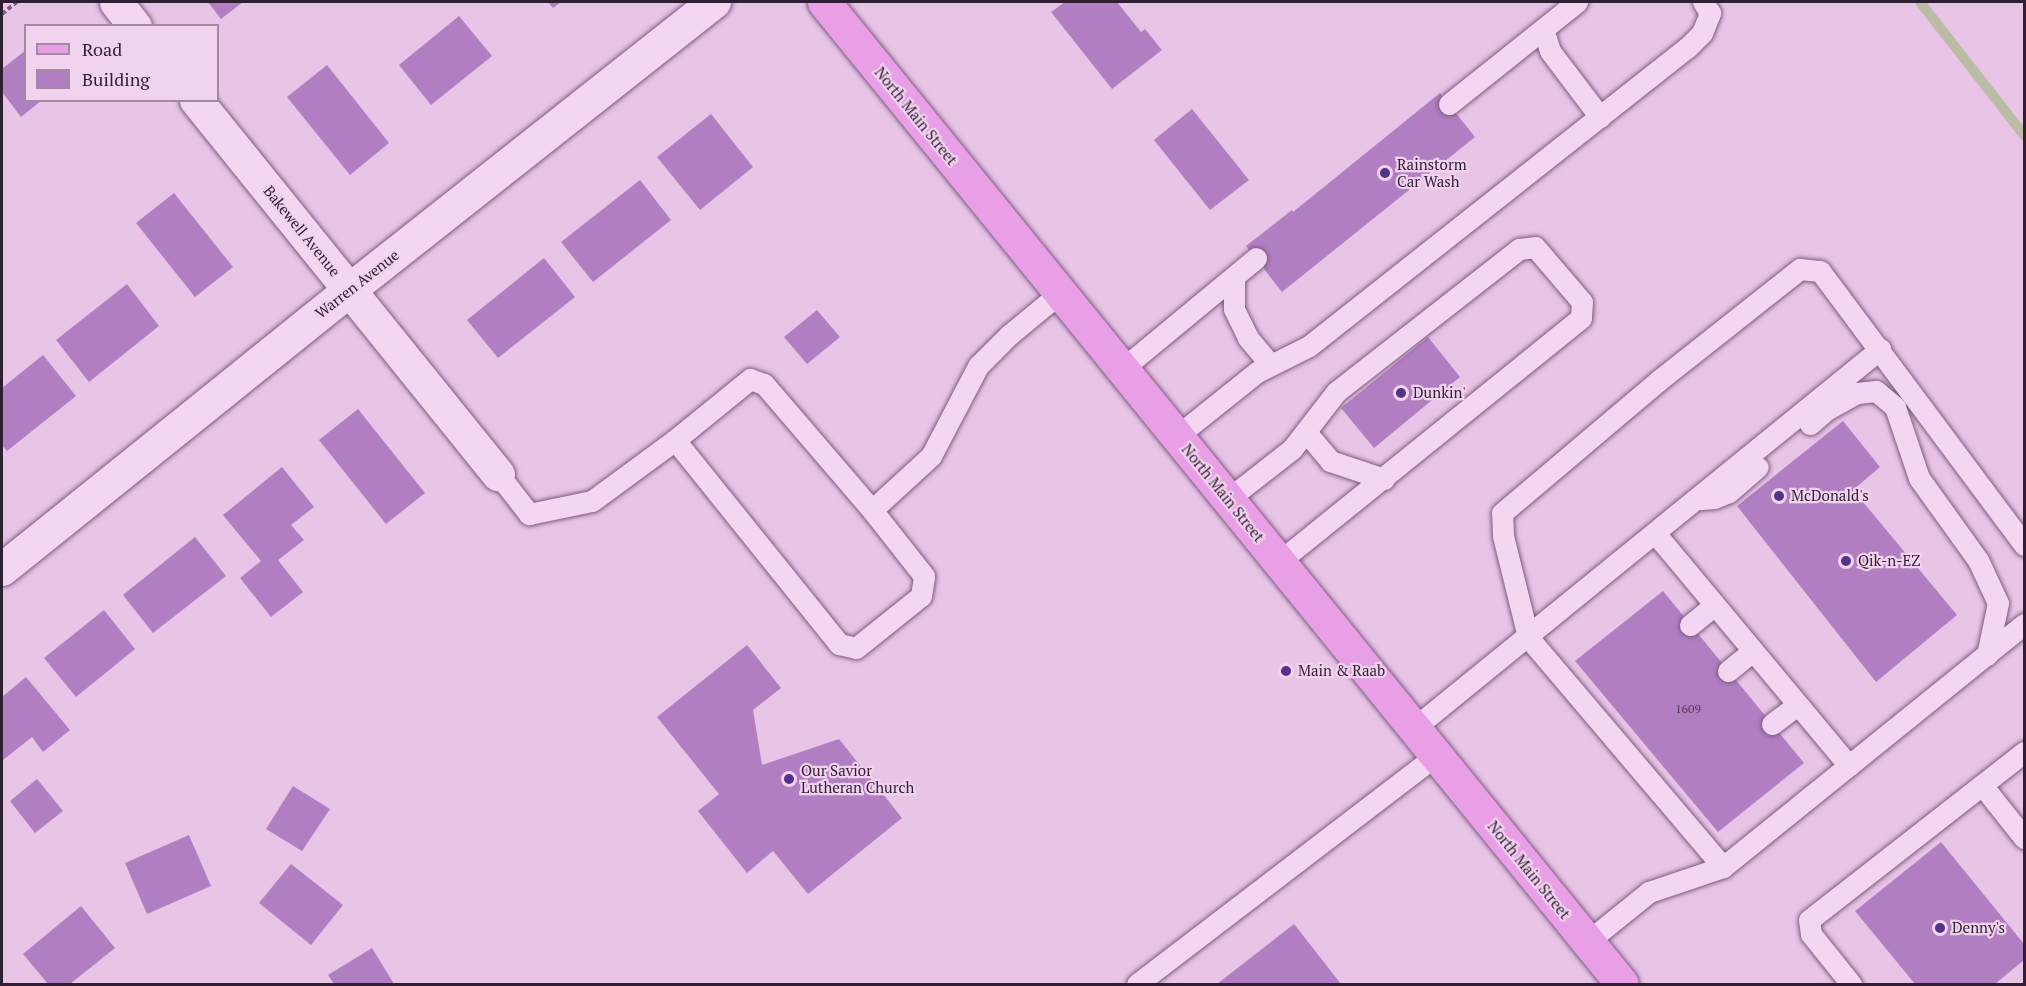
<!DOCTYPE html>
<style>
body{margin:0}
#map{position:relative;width:2026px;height:986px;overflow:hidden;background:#e8c4e6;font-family:"PT Serif",serif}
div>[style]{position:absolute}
.stream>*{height:10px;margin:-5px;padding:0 5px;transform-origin:5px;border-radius:5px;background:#bbbca5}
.building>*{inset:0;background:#b27ec2}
.path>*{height:4px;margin-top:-2px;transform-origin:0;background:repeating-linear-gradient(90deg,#7c5c81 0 4.5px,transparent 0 7.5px)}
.roads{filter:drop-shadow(0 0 2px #7c5c81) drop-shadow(0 0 2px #7c5c81)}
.service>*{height:21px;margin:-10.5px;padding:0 10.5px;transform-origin:10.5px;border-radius:10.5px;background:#f4d6f3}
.minor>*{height:33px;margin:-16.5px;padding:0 16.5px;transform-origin:16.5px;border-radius:16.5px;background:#f4d6f3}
.primary>*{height:33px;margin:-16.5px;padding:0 16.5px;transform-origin:16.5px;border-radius:16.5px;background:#e89fe5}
.dots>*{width:16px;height:16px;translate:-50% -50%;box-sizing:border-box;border:3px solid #f1d2ef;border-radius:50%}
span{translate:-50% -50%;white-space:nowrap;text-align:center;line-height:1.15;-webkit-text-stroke:4.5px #f1d2ef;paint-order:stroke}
.number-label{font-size:12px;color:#503756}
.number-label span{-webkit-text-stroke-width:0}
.street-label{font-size:15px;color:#2f1f32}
.poi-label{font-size:15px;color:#2f1f32}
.left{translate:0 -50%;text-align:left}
.frame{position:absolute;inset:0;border:3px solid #2f1f32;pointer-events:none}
.legend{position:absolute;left:24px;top:24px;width:195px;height:78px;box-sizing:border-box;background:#f1d2ef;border:2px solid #a38aa3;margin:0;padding:8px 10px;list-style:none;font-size:18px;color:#2f1f32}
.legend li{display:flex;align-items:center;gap:12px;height:30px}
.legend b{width:30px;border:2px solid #a38aa3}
</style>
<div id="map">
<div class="stream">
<div style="left:1920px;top:2px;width:169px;rotate:52deg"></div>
</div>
<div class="building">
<div style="clip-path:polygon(208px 2px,243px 2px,221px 19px)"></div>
<div style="clip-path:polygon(548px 2px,561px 2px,553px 8px)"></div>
<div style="clip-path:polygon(1065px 2px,1117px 2px,1141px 32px,1145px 29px,1162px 50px,1112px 89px,1051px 12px)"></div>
<div style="clip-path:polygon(459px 16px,492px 56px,431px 105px,399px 65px)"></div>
<div style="clip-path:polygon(26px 50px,26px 100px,42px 100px,21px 117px,2px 92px,2px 69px)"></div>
<div style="clip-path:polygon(327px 65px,389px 143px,350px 175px,287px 97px)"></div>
<div style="clip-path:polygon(1440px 93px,1475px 137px,1282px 292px,1246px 246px,1292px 210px,1293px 212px)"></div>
<div style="clip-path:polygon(1192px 109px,1249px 180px,1210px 210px,1154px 140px)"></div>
<div style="clip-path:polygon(711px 114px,753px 167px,700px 210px,657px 157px)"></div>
<div style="clip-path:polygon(640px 180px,671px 220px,593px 282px,561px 242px)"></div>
<div style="clip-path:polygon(174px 193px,233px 267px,195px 297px,136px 223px)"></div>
<div style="clip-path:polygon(544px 258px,575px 297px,498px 358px,467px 320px)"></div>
<div style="clip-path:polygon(127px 284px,159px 326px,89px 382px,56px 340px)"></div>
<div style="clip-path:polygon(817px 310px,840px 337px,807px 364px,784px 337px)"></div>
<div style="clip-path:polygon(1428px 337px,1460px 377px,1374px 448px,1341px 408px)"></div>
<div style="clip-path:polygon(43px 355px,76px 396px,7px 451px,2px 445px,2px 388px)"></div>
<div style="clip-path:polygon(358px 409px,425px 493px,386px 524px,319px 440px)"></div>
<div style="clip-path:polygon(1843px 421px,1880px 467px,1853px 490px,1957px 615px,1876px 682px,1737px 506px)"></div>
<div style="clip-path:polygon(282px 467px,314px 507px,291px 525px,304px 540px,278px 560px,303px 592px,271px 617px,240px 578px,261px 561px,223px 515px)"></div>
<div style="clip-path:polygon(195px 537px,226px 576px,153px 633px,123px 595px)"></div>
<div style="clip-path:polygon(1663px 591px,1804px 763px,1718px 832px,1575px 661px)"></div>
<div style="clip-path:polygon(104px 610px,135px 649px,76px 697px,44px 658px)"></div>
<div style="clip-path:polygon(747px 645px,781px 688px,753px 710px,762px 765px,839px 739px,902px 818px,808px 894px,773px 851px,747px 873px,698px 811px,719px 794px,657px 717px)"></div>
<div style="clip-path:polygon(26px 677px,70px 730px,43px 752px,32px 737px,3px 760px,2px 697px)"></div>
<div style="clip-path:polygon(37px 779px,63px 811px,35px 833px,10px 801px)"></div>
<div style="clip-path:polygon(293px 786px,330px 809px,302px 851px,266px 829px)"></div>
<div style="clip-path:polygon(189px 835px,211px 886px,147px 914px,125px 863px)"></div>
<div style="clip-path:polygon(1941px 842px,2024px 944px,2024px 960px,1995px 984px,1915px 984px,1855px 911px)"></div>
<div style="clip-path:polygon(291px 864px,343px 905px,311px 945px,259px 903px)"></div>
<div style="clip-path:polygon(81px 906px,115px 948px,70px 984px,48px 984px,23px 954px)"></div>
<div style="clip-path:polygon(1294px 924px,1341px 984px,1217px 984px)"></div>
<div style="clip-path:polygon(372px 948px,394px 984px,334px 984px,328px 975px)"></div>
</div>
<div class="path">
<div style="left:2px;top:14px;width:19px;rotate:-39deg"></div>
</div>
<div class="roads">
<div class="service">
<div style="left:1543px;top:29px;width:23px;rotate:72deg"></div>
<div style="left:1550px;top:51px;width:83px;rotate:52.9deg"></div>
<div style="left:1449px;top:104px;width:164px;rotate:-38.6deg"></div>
<div style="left:1234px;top:277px;width:32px;rotate:90deg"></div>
<div style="left:1234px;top:309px;width:32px;rotate:64deg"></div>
<div style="left:1248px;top:338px;width:35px;rotate:50deg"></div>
<div style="left:1122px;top:369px;width:174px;rotate:-39.6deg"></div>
<div style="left:1810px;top:424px;width:21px;rotate:-41deg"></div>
<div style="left:1826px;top:410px;width:35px;rotate:-29deg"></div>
<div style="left:1857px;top:393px;width:19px;rotate:-6deg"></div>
<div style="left:1876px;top:391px;width:25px;rotate:40deg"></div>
<div style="left:1895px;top:407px;width:75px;rotate:71.3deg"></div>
<div style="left:1919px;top:478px;width:101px;rotate:54.3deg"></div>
<div style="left:1978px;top:560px;width:47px;rotate:65.1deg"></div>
<div style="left:1998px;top:603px;width:53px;rotate:101.9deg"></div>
<div style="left:1306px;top:432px;width:38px;rotate:50deg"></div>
<div style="left:1330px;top:461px;width:57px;rotate:18.4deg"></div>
<div style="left:1177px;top:436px;width:102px;rotate:-38.7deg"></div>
<div style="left:1257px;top:372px;width:58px;rotate:-26.6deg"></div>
<div style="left:1309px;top:346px;width:481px;rotate:-38.3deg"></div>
<div style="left:1687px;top:48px;width:21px;rotate:-45deg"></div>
<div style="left:1702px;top:33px;width:22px;rotate:-68deg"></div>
<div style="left:1710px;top:13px;width:13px;rotate:-122deg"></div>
<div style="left:675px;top:440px;width:97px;rotate:-39.1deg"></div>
<div style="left:750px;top:379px;width:15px;rotate:20deg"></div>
<div style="left:764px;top:384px;width:166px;rotate:49.4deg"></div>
<div style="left:498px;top:474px;width:51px;rotate:52.2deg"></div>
<div style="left:529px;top:514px;width:64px;rotate:-11.7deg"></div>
<div style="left:592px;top:501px;width:103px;rotate:-36.3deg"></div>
<div style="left:675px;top:440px;width:262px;rotate:51.2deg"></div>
<div style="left:839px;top:644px;width:17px;rotate:13deg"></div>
<div style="left:856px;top:648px;width:83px;rotate:-38.7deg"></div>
<div style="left:921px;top:596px;width:20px;rotate:-81deg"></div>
<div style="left:924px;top:576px;width:84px;rotate:-128.2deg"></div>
<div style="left:872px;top:510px;width:80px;rotate:-42.5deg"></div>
<div style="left:931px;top:456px;width:102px;rotate:-62.4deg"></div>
<div style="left:978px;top:366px;width:44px;rotate:-45deg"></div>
<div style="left:1009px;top:335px;width:66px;rotate:-39.5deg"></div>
<div style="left:1228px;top:499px;width:81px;rotate:-38deg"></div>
<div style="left:1292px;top:449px;width:72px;rotate:-52.3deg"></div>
<div style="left:1336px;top:392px;width:232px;rotate:-38deg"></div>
<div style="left:1519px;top:249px;width:16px;rotate:-7deg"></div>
<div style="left:1535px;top:247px;width:72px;rotate:49.5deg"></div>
<div style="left:1582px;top:302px;width:16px;rotate:94deg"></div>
<div style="left:1581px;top:318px;width:388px;rotate:141.1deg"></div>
<div style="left:1701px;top:499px;width:13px;rotate:-4deg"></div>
<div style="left:1714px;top:498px;width:16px;rotate:-22deg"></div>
<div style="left:1729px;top:492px;width:38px;rotate:-41deg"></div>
<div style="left:1655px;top:533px;width:303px;rotate:50.2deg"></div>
<div style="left:1690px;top:625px;width:32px;rotate:-39deg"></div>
<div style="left:1728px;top:671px;width:32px;rotate:-39deg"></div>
<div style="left:1772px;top:724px;width:31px;rotate:-37deg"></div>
<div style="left:1414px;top:728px;width:601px;rotate:-39.12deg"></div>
<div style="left:1982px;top:785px;width:68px;rotate:51.6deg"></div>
<div style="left:1723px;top:867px;width:302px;rotate:-130.3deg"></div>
<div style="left:1528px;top:637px;width:104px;rotate:-103.9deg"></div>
<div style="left:1503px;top:536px;width:23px;rotate:-92deg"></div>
<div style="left:1502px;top:513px;width:204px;rotate:-40.2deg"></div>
<div style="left:1658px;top:381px;width:181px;rotate:-38.3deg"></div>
<div style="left:1800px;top:269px;width:20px;rotate:6deg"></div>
<div style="left:1820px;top:271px;width:342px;rotate:53.3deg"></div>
<div style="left:1587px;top:942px;width:80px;rotate:-38.9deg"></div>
<div style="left:1649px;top:892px;width:78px;rotate:-18.7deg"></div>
<div style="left:1723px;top:867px;width:387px;rotate:-38.9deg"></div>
<div style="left:1137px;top:984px;width:377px;rotate:-37.4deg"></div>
<div style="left:1851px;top:984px;width:64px;rotate:-128.7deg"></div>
<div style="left:1811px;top:934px;width:14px;rotate:-98deg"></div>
<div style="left:1809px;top:920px;width:273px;rotate:-38deg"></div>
</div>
<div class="minor">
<div style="left:116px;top:2px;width:31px;rotate:52deg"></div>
<div style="left:196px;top:100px;width:481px;rotate:51.1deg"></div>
<div style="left:2px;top:569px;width:447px;rotate:-38.8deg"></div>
<div style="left:350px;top:289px;width:464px;rotate:-38.3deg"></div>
</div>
<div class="primary">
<div style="left:824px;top:2px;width:1265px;rotate:50.9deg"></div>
</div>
</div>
<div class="dots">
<div style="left:1385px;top:173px;background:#513389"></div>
<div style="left:1401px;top:393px;background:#513389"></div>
<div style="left:1779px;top:496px;background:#513389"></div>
<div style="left:1846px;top:561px;background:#513389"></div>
<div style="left:1286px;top:671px;background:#513389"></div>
<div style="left:789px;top:779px;background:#513389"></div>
<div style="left:1940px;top:928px;background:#513389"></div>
</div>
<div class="number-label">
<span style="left:1688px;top:709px">1609</span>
</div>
<div class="street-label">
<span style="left:916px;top:116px;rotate:51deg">North Main Street</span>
<span style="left:302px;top:231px;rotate:51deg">Bakewell Avenue</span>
<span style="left:357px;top:284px;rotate:-38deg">Warren Avenue</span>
<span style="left:1223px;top:493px;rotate:51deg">North Main Street</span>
<span style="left:1529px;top:870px;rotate:51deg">North Main Street</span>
</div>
<div class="poi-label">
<span class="left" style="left:1397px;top:173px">Rainstorm<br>Car Wash</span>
<span class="left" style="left:1413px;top:393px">Dunkin'</span>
<span class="left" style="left:1791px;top:496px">McDonald's</span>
<span class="left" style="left:1858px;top:561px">Qik-n-EZ</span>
<span class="left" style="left:1298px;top:671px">Main &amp; Raab</span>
<span class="left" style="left:801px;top:779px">Our Savior<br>Lutheran Church</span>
<span class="left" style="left:1952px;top:928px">Denny's</span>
</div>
<div class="frame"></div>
<ul class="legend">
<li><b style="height:8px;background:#e89fe5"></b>Road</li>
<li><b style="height:16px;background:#b27ec2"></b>Building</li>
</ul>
</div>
